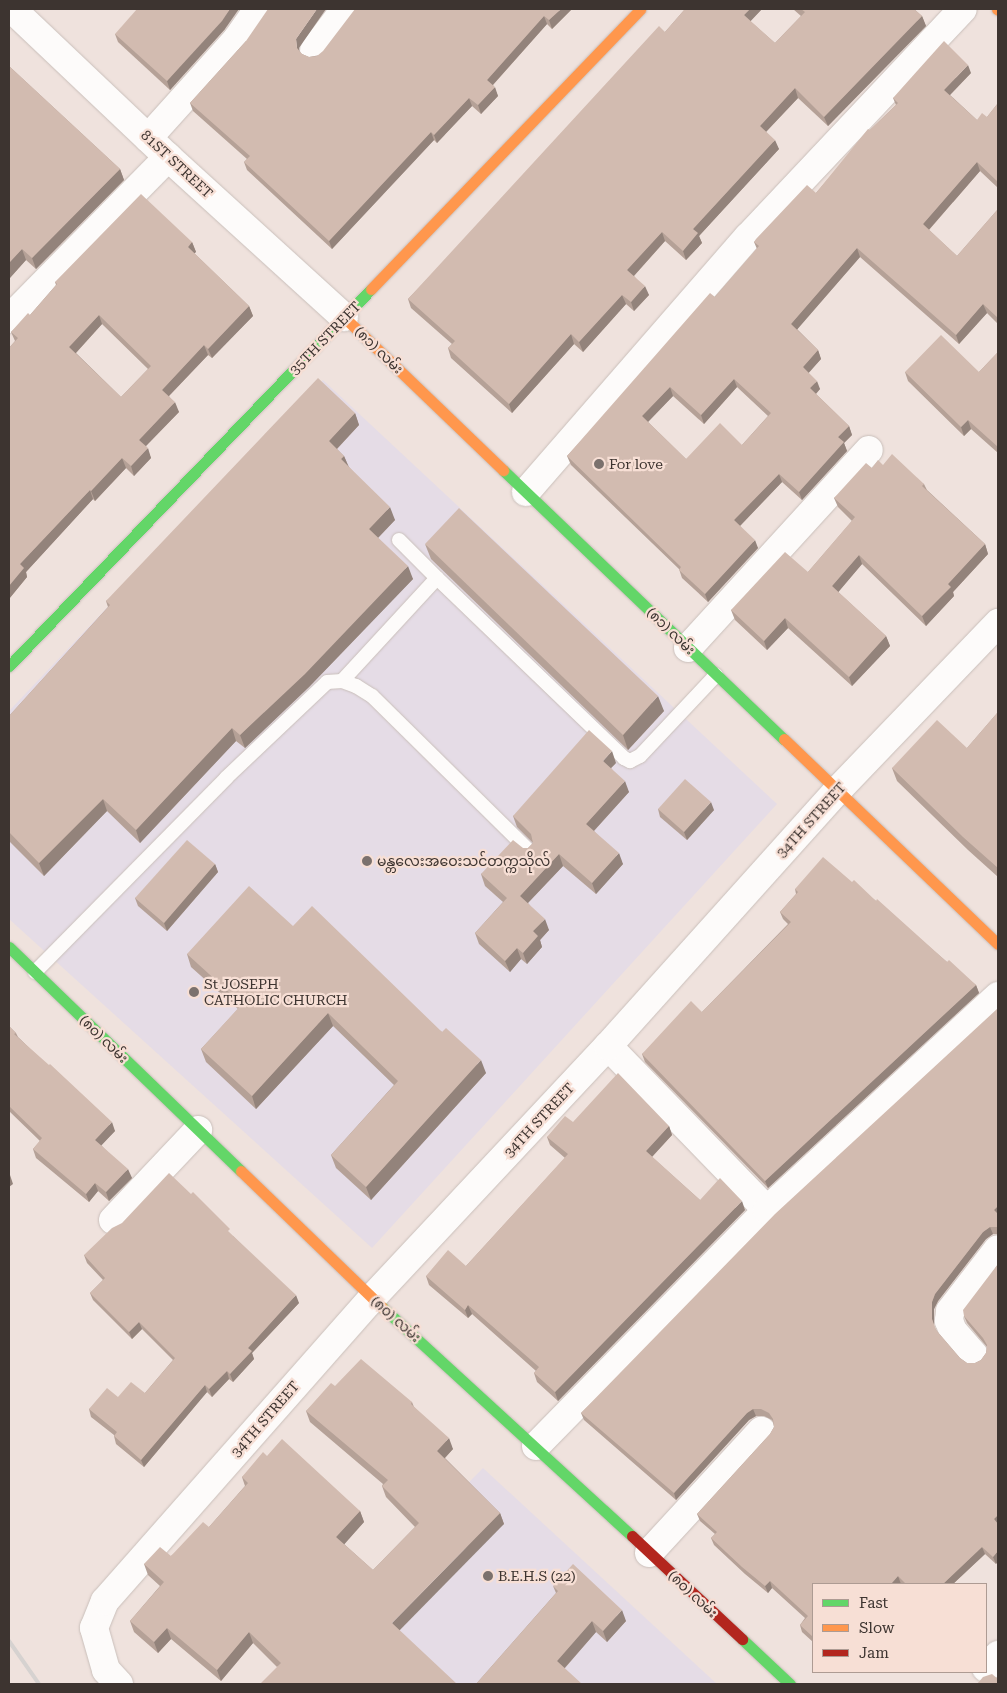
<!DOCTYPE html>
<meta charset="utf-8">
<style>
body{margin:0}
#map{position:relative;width:1007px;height:1693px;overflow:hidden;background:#efe2dd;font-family:"Roboto Serif","Noto Sans Myanmar",serif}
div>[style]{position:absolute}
.education>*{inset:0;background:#e5dce6}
.roads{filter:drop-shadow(0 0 1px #c9bfba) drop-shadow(0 0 1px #c9bfba)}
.lane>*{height:14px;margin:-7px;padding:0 7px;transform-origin:7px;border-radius:7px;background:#fdfbfa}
.street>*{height:28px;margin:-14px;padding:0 14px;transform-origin:14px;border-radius:14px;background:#fdfbfa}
.fast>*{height:11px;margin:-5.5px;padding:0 5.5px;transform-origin:5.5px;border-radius:5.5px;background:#63d668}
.slow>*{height:11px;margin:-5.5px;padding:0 5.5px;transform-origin:5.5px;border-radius:5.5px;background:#ff974d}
.jam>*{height:11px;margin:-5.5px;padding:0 5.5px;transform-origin:5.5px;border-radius:5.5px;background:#b3261e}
.rail>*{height:4px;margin:-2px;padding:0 2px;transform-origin:2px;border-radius:2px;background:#d6d2d0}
.wall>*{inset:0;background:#b5a197}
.shaded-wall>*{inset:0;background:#93837b}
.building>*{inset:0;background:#d2bbb0}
.dots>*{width:14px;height:14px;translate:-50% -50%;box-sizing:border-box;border:2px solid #f7dfd5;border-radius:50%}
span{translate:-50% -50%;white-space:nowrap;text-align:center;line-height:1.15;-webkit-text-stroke:4.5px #f7dfd5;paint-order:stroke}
.street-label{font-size:14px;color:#3d3430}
.poi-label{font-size:14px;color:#3d3430}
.left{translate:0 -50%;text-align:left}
.frame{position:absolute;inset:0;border:10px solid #3d3430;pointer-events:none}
.legend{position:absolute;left:812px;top:1583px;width:175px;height:90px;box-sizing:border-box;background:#f7dfd5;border:1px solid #ad9b93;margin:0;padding:6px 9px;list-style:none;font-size:15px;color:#3d3430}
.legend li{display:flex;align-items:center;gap:10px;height:25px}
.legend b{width:25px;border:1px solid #ad9b93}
</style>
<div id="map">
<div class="education">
<div style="clip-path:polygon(323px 380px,777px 804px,372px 1248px,9px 919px,9px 711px)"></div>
<div style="clip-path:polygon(483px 1468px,717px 1684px,270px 1684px)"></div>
</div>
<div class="roads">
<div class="lane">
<div style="left:399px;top:540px;width:54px;rotate:45deg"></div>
<div style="left:342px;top:681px;width:140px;rotate:-47.3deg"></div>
<div style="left:437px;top:578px;width:260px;rotate:43.9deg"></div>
<div style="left:624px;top:758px;width:7px;rotate:27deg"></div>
<div style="left:630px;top:761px;width:11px;rotate:-27deg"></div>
<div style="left:640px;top:756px;width:111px;rotate:-46.8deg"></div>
<div style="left:35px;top:972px;width:272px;rotate:-45.4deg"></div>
<div style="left:226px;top:778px;width:139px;rotate:-43.5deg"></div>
<div style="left:327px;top:682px;width:15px;rotate:-4deg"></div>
<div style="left:342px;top:681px;width:15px;rotate:20deg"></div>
<div style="left:356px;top:686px;width:19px;rotate:32deg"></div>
<div style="left:372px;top:696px;width:221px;rotate:44.6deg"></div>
</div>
<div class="street">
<div style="left:12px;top:9px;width:215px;rotate:43.5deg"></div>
<div style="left:168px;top:157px;width:238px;rotate:42.3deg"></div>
<div style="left:314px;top:50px;width:51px;rotate:-52.9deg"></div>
<div style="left:148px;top:138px;width:133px;rotate:-48deg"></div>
<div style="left:237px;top:39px;width:37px;rotate:-55deg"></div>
<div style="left:9px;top:319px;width:227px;rotate:-45.5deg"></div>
<div style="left:526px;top:492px;width:338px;rotate:-49deg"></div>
<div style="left:748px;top:237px;width:313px;rotate:-46.7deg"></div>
<div style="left:688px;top:648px;width:268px;rotate:-47.6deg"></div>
<div style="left:608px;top:1046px;width:228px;rotate:45.9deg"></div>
<div style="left:113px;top:1220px;width:124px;rotate:-46.6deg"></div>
<div style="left:974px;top:1355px;width:32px;rotate:-131deg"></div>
<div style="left:953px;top:1331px;width:11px;rotate:-112deg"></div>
<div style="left:949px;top:1321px;width:10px;rotate:-84deg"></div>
<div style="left:950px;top:1311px;width:78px;rotate:-52.3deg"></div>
<div style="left:536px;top:1446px;width:330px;rotate:-45.6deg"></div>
<div style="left:767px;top:1210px;width:315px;rotate:-42.8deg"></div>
<div style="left:649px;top:1553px;width:166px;rotate:-47.4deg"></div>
<div style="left:986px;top:1668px;width:18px;rotate:-47deg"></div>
<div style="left:119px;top:1684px;width:19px;rotate:-133deg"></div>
<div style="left:106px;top:1670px;width:44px;rotate:-105.9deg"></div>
<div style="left:94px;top:1628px;width:29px;rotate:-68deg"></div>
<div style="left:105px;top:1601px;width:404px;rotate:-48.6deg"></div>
<div style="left:372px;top:1298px;width:345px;rotate:-46.9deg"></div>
<div style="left:608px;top:1046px;width:343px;rotate:-48.1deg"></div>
<div style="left:837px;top:791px;width:233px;rotate:-46.2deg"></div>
</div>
<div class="fast">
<div style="left:503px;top:470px;width:389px;rotate:43.8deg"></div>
<div style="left:9px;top:666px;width:523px;rotate:-46.16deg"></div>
<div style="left:9px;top:947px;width:322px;rotate:44deg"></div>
<div style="left:382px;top:1307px;width:339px;rotate:42.5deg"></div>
<div style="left:742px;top:1639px;width:66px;rotate:43.2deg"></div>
</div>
<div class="slow">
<div style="left:997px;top:9px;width:1px;rotate:45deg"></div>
<div style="left:371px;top:289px;width:388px;rotate:-46.1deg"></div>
<div style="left:344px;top:317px;width:221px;rotate:43.9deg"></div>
<div style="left:784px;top:739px;width:296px;rotate:43.8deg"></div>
<div style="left:241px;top:1171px;width:196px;rotate:44deg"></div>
</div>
<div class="jam">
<div style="left:632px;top:1536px;width:151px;rotate:43.1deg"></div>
</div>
</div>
<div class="rail">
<div style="left:9px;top:1641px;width:52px;rotate:55.1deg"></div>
</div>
<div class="wall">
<div style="clip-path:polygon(572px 9px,552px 29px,547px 24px,493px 85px,498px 96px,481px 114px,472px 106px,437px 143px,434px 140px,332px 249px,247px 170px,244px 162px,247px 159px,193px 111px,190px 103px,246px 41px,299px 48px,299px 51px,302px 54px,309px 57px)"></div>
<div style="clip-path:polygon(685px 9px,762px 9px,750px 21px,775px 43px,801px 16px,793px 9px,914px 9px,922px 16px,926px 26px,828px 126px,798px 98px,766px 132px,779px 149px,699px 236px,702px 243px,686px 260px,665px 241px,634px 276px,649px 295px,634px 311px,626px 304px,583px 352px,574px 344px,512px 413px,451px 358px,448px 348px,452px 344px,411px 308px,408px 299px,665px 32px)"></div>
<div style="clip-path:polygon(225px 29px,170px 90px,118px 42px,115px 34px)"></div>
<div style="clip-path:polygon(9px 66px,120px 169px,124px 180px,36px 269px,26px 260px,9px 279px)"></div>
<div style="clip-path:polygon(evenodd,971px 73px,950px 95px,977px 120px,987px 117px,998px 103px,998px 188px,980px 171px,929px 230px,957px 256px,998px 209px,998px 324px,987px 313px,959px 344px,860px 257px,797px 329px,818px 350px,821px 359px,808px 373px,820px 389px,816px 394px,849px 426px,852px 435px,844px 443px,847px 451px,802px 500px,782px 482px,740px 526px,758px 548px,708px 602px,682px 578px,679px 569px,571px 465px,567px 456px,715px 297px,757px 249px,754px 242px,816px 193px,870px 130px,896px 105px,893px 98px,971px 73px,737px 387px,768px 416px,742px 445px,686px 459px,648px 422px,673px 396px,704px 424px,737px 387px)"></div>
<div style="clip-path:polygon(evenodd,192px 242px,196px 252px,194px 253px,249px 306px,253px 316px,212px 358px,208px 355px,169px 396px,179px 412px,146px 446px,151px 458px,134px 476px,126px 468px,95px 501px,93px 499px,26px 572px,27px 577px,9px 599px,9px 348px,15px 341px,11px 332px,30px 315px,56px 285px,55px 282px,192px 242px,102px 324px,148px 369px,121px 397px,76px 353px,102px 324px)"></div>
<div style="clip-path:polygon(998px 352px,998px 453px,971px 429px,964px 436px,908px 381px,905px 372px,979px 372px)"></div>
<div style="clip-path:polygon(355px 413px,359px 425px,337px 449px,344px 456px,349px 467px,395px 520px,378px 538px,413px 579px,309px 687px,245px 748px,236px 741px,140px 843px,107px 811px,44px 876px,9px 841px,9px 716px,108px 607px,106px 601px)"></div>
<div style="clip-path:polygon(883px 465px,924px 484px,927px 490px,985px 544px,988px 554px,953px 592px,954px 596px,926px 626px,862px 564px,838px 592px,886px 636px,890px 646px,852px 686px,788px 628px,767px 650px,735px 620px,731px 610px,808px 572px,852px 521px,838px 507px,834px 498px,872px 468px)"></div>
<div style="clip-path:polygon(425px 544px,664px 711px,628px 750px,431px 559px)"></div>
<div style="clip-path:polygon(998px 712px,998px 877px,968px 850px,897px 781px,892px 768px,967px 748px)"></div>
<div style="clip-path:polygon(616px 763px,611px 768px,629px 792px,594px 831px,623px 864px,596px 894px,563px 866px,528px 903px,549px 930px,540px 940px,542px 947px,527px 964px,521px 959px,510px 972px,479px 944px,475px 933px,503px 902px,485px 886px,481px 874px,523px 848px,528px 848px,533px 843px,517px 827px,513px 816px)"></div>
<div style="clip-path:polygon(658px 809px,714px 810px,687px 840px,660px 817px)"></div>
<div style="clip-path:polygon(215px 864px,218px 872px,167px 931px,138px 906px,135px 898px)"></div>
<div style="clip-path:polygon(852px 882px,876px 901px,947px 962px,976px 985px,979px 993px,768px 1188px,645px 1062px,642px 1054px,702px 1012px,788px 924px,783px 919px,780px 912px,796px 894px,795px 889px)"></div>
<div style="clip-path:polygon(293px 926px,442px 1032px,486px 1073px,371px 1200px,336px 1168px,331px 1155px,394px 1085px,333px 1026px,256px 1109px,206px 1062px,201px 1049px,238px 1009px,191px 967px,187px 954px)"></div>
<div style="clip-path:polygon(998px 1010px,998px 1234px,993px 1234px,986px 1239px,938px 1301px,934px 1309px,934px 1326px,936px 1330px,960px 1358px,967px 1363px,975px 1363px,981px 1360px,986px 1353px,987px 1347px,967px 1323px,964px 1316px,998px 1264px,998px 1561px,996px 1564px,985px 1554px,953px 1584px,813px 1584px,813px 1642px,802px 1632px,800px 1625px,805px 1618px,772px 1588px,768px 1593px,745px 1574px,714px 1545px,711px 1538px,715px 1534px,700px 1521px,697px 1514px,770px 1434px,774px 1427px,773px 1422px,772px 1420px,764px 1416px,756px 1416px,749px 1420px,676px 1500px,584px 1420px,581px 1413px)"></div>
<div style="clip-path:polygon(9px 1026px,16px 1033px,18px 1037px,115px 1131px,101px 1145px,132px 1178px,109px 1201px,98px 1191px,89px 1202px,36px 1158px,33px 1149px,40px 1141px,9px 1111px)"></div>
<div style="clip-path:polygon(573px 1122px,669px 1126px,672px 1135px,652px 1157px,700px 1200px,745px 1210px,558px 1401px,537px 1382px,534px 1373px,536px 1371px,472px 1314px,468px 1318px,429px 1285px,426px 1276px,466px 1266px,565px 1158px,550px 1145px,547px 1137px)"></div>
<div style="clip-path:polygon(233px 1236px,299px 1303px,252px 1353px,254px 1359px,233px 1382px,229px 1379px,212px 1397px,207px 1392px,144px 1467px,116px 1444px,114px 1436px,114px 1435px,91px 1417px,89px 1409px,118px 1397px,145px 1393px,173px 1360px,142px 1329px,132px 1339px,93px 1300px,90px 1293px,103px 1280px,87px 1263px,84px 1255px)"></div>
<div style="clip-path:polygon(335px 1386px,412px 1402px,414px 1407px,453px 1449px,445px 1458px,500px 1513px,504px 1524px,277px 1667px,253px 1643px,221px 1681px,171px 1639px,158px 1653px,134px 1632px,130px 1621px,160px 1586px,148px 1575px,144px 1564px,171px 1556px,209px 1527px,245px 1486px,242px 1477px,267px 1456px,360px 1511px,364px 1522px,344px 1544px,373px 1570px,415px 1527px,386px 1497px,382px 1486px,383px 1484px,310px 1422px,306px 1411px)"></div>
<div style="clip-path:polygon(553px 1586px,626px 1621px,607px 1642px,596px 1632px,565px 1668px,476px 1684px,556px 1593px)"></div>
</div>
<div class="shaded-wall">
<div style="clip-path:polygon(230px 9px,239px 9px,225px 29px,170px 90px,167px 81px)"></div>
<div style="clip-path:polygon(317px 9px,326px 9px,299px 48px,300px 56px,297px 48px,296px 39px)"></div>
<div style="clip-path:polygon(561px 9px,572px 9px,552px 29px,549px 20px)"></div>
<div style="clip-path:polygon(750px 9px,762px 9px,747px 25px,744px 15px)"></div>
<div style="clip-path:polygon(544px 16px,547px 24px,490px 88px,487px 80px)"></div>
<div style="clip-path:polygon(922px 16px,926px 26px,828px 126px,824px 117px)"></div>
<div style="clip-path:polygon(968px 65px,971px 73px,947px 98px,944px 90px)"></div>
<div style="clip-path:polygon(495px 87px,498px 96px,481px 114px,478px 105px)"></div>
<div style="clip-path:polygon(795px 88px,798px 98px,763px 135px,760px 126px)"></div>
<div style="clip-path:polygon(469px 98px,472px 106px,437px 143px,434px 135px)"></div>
<div style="clip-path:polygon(431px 132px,434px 140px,332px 249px,329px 241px)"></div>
<div style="clip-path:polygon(775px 140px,779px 149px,699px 236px,702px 243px,686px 260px,683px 251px,693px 229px)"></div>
<div style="clip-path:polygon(977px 162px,980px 171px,926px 233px,923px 224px)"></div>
<div style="clip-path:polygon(120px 169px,124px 180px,36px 269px,32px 258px)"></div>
<div style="clip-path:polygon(662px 232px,665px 241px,631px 279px,627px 270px)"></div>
<div style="clip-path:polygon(192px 242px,196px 252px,191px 256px,188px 247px)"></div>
<div style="clip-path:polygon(857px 248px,860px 257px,795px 332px,791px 324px)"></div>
<div style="clip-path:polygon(22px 249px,26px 260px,9px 279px,9px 263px)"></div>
<div style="clip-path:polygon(645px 286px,649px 295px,634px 311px,631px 302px)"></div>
<div style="clip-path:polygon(622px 295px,626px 304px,583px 352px,579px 342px)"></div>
<div style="clip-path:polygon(983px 304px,987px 313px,959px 344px,956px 335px)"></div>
<div style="clip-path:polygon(249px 306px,253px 316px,212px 358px,208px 349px)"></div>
<div style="clip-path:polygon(99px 315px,102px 324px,73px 356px,69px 347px)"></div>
<div style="clip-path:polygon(571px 334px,574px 344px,512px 413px,509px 404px)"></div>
<div style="clip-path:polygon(204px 345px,208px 355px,166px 399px,162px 390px)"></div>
<div style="clip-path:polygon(818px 350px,821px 359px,806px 376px,803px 367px)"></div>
<div style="clip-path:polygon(734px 379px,737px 387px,704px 424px,701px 415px)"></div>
<div style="clip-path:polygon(817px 381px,820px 389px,813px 397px,810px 388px)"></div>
<div style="clip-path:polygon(670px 387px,673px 396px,645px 425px,642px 416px)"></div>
<div style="clip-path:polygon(175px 402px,179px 412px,143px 449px,139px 440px)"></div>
<div style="clip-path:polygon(355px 413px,359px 425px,333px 453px,329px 441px)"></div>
<div style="clip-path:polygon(968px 420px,971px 429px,964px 436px,961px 427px)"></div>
<div style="clip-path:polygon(849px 426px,852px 435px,844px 443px,847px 451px,802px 500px,799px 492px,838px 437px)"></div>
<div style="clip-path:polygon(148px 448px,151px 458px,134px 476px,131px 466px)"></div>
<div style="clip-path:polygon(344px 456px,349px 468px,341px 459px)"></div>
<div style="clip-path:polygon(122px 458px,126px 468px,95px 501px,91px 491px)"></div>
<div style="clip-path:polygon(779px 474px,782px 482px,737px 529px,734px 520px)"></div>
<div style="clip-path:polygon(90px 490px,93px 499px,26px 572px,27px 577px,9px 599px,9px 586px,20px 564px)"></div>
<div style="clip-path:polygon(390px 507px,395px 520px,374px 542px,369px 529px)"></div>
<div style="clip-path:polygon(755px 540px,758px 548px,708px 602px,705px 594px)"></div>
<div style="clip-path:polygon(985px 544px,988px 554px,953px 592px,954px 596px,926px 626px,922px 616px,948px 584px)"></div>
<div style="clip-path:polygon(859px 555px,862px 564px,835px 596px,832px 586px)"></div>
<div style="clip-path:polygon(408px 566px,413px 579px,309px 687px,245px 748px,240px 735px)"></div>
<div style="clip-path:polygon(785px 618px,788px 628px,767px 650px,764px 641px)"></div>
<div style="clip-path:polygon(886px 636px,890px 646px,852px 686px,849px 677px)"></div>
<div style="clip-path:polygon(658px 696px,664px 711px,628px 750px,623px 735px)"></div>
<div style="clip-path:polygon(232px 728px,236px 741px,140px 843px,136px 830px)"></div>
<div style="clip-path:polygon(612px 751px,616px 763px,607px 772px,603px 761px)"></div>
<div style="clip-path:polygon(625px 781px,629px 792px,590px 835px,586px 824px)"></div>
<div style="clip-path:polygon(103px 799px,107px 811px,44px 876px,39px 863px)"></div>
<div style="clip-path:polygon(711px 802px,714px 810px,687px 840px,684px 832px)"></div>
<div style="clip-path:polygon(619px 853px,623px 864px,596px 894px,592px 883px)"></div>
<div style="clip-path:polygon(559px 854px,563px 866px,524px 907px,520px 896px)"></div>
<div style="clip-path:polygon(215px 864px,218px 872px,167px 931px,164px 923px)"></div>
<div style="clip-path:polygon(545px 919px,549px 930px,540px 940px,542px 947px,527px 964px,523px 953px,533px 931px)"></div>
<div style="clip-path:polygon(517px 948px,521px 959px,510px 972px,505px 961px)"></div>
<div style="clip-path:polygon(976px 985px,979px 993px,768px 1188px,765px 1181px)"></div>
<div style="clip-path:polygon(328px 1013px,333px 1026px,256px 1109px,252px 1096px)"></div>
<div style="clip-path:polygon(481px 1060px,486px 1073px,371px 1200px,366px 1187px)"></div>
<div style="clip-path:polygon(112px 1122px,115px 1131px,98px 1149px,95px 1140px)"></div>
<div style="clip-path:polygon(669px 1126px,672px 1135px,649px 1160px,646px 1151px)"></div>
<div style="clip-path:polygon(128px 1169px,132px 1178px,109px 1201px,106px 1192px)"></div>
<div style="clip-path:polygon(10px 1175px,13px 1184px,9px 1187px,9px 1176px)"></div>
<div style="clip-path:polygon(95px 1183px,98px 1191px,89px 1202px,86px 1194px)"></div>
<div style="clip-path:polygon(742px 1201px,745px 1210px,558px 1401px,555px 1392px)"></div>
<div style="clip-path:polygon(998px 1206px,998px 1216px,994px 1210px)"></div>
<div style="clip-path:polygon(990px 1227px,993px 1234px,986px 1239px,938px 1301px,934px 1309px,934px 1326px,932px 1319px,932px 1302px,935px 1294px,983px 1232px)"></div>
<div style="clip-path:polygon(296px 1295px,299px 1303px,252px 1353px,254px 1359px,233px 1382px,230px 1374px,248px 1348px)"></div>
<div style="clip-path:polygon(468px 1305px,472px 1314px,468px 1318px,465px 1310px)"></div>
<div style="clip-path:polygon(139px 1322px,142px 1329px,132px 1339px,129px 1332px)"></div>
<div style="clip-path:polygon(227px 1371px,229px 1379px,212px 1397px,209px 1389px)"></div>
<div style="clip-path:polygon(205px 1385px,207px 1392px,144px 1467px,141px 1460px)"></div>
<div style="clip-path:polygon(753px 1409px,756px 1416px,749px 1420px,676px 1500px,674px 1493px,747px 1413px)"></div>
<div style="clip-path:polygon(449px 1438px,453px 1449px,441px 1462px,437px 1451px)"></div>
<div style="clip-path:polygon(360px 1511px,364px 1522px,341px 1548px,336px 1537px)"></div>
<div style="clip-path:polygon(500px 1513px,504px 1524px,396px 1634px,392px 1623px)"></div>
<div style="clip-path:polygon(998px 1515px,998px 1525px,994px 1519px)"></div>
<div style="clip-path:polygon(982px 1547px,985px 1554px,953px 1584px,943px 1584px)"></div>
<div style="clip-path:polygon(998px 1551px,998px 1561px,996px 1564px,993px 1557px)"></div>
<div style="clip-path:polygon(898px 1576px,901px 1584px,891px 1584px)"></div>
<div style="clip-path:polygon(770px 1581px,772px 1588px,768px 1593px,765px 1586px)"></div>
<div style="clip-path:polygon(622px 1610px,626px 1621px,607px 1642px,603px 1631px)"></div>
<div style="clip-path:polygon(592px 1621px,596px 1632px,561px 1672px,557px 1661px)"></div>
<div style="clip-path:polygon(167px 1628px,171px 1639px,158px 1653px,154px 1642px)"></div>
<div style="clip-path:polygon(249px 1632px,253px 1643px,221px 1681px,217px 1670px)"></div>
</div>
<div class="building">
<div style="clip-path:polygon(137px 9px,230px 9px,222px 21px,167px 81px,115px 34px)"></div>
<div style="clip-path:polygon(268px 9px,317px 9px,296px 39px,297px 48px,302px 54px,309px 57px,317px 56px,323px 51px,355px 9px,561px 9px,549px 20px,544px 16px,487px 80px,495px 87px,478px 105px,469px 98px,434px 135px,431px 132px,329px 241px,244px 162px,250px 156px,190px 103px,246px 41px)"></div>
<div style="clip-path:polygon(685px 9px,750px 9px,744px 15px,775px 43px,805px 12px,801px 9px,914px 9px,922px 16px,824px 117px,795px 88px,760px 126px,775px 140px,693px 229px,698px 233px,683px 251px,662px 232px,627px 270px,645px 286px,631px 302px,622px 295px,579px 342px,571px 334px,509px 404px,448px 348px,455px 341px,408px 299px,659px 26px,665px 32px)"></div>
<div style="clip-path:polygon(evenodd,944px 41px,968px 65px,944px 90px,977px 120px,982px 113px,987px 117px,998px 103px,998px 182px,977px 162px,923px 224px,957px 256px,998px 209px,998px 318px,983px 304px,956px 335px,857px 248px,791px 324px,818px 350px,803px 367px,817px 381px,810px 388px,849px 426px,838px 437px,844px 442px,799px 492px,779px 474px,734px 520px,755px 540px,705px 594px,679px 570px,681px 567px,567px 456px,710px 293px,715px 297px,759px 246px,754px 242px,756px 239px,807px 185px,816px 193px,868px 129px,870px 130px,898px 103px,893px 98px,944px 41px,734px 379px,771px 413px,742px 445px,720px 423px,686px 459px,642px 416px,670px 387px,701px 415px,734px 379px)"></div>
<div style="clip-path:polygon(9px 66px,120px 169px,32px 258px,22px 249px,9px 263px)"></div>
<div style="clip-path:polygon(evenodd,141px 194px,192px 242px,188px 247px,249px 306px,208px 349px,204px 345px,162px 390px,175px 402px,139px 440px,148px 448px,131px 466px,122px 458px,91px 491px,90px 490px,20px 564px,24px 568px,9px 586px,9px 348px,18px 338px,11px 332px,28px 313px,30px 315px,57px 284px,55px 282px,141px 194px,99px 315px,151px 366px,121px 397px,69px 347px,99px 315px)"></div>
<div style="clip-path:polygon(941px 335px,979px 372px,998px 352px,998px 447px,968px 420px,961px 427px,905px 372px)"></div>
<div style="clip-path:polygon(318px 378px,355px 413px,329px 441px,344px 456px,341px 459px,390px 507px,369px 529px,408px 566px,305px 674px,240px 735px,232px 728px,136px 830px,103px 799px,39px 863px,9px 832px,9px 716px,110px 605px,106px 601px)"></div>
<div style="clip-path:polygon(892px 454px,924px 484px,922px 486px,985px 544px,948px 584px,951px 587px,922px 616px,859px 555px,832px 586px,886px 636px,849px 677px,785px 618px,764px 641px,731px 610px,785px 552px,808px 572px,855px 517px,834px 498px,866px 463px,872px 468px,878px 460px,883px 465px)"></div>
<div style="clip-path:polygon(459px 508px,658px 696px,623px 735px,425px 544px)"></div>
<div style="clip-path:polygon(998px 712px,998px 868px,963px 837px,892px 768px,937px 720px,967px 748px)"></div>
<div style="clip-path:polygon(589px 730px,612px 751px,603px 761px,625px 781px,586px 824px,619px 853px,592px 883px,559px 854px,520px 896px,545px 919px,533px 931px,538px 936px,523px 953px,517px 948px,505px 961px,475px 933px,507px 898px,481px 874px,513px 840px,523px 848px,528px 848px,533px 843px,531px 834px,513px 816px)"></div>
<div style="clip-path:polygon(685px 779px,711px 802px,684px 832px,658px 809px)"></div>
<div style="clip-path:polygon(187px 840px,215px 864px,164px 923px,135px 898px)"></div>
<div style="clip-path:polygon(823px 857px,852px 882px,854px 880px,876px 901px,877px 899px,947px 962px,949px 960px,976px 985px,765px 1181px,642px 1054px,691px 1001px,702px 1012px,791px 922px,780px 912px,798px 892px,795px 889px)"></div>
<div style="clip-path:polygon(249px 886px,293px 926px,312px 906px,442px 1032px,446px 1028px,481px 1060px,366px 1187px,331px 1155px,398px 1081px,328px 1013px,252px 1096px,201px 1049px,242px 1004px,187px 954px)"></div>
<div style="clip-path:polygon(997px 1009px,998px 1010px,998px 1206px,994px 1210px,998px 1214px,998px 1227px,990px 1227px,983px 1232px,935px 1294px,932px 1302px,932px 1319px,936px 1330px,960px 1358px,967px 1363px,975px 1363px,981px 1360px,986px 1353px,987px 1345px,983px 1338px,964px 1316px,963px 1310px,998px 1264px,998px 1515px,994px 1519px,998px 1524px,998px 1551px,993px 1557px,982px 1547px,943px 1584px,906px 1584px,898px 1576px,891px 1584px,813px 1584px,813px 1637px,800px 1625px,808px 1616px,770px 1581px,765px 1586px,742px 1567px,711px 1538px,717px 1532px,697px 1514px,770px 1434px,774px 1427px,773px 1419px,769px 1413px,761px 1409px,753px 1409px,747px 1413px,674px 1493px,581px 1413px,775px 1214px)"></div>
<div style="clip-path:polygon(9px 1026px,16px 1033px,14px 1034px,49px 1065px,50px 1064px,112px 1122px,95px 1140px,128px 1169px,106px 1192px,95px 1183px,86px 1194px,33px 1149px,42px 1138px,9px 1106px)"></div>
<div style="clip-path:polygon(618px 1073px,669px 1126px,646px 1151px,700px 1200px,720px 1178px,742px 1201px,555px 1392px,534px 1373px,539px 1367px,468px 1305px,465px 1310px,426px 1276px,448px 1250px,466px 1266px,568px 1154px,547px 1137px,565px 1116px,573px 1122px)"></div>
<div style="clip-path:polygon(169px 1173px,191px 1194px,193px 1192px,230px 1229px,228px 1231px,296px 1295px,248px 1348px,252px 1351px,230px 1374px,227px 1371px,209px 1389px,205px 1385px,141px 1460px,114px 1436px,117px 1432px,89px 1409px,107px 1388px,118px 1397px,131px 1382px,145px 1393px,175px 1358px,139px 1322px,129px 1332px,90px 1293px,105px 1278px,84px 1255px,112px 1228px,122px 1223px)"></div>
<div style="clip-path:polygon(361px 1359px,412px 1402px,411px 1404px,449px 1438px,437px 1451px,500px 1513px,392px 1623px,457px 1684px,260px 1684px,281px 1663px,249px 1632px,217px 1670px,167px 1628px,154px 1642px,130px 1621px,164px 1582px,144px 1564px,160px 1547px,171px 1556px,203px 1522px,209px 1527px,248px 1483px,242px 1477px,263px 1452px,267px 1456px,282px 1439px,360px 1511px,336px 1537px,373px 1570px,419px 1523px,382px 1486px,388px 1480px,306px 1411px,331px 1383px,335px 1386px)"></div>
<div style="clip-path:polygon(573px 1564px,622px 1610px,603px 1631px,592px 1621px,557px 1661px,582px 1684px,476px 1684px,558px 1591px,553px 1586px)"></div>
<div style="clip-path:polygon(992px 1674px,998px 1679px,998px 1684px,977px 1684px,983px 1677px)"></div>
</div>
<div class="dots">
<div style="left:599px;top:464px;background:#7b716d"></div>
<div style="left:367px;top:861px;background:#7b716d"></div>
<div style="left:194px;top:992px;background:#7b716d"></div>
<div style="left:488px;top:1576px;background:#7b716d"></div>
</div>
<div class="street-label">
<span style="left:177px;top:164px;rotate:43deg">81ST STREET</span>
<span style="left:325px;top:338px;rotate:-46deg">35TH STREET</span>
<span style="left:379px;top:350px;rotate:44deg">(၈၁) လမ်း</span>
<span style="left:671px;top:631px;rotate:44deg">(၈၁) လမ်း</span>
<span style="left:811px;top:820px;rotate:-48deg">34TH STREET</span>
<span style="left:104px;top:1039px;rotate:44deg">(၈၀) လမ်း</span>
<span style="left:539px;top:1120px;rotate:-47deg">34TH STREET</span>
<span style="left:396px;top:1319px;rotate:42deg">(၈၀) လမ်း</span>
<span style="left:265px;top:1419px;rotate:-49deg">34TH STREET</span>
<span style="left:693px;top:1594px;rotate:43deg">(၈၀) လမ်း</span>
</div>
<div class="poi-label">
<span class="left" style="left:609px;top:464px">For love</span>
<span class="left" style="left:377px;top:861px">မန္တလေးအဝေးသင်တက္ကသိုလ်</span>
<span class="left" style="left:204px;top:992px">St JOSEPH<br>CATHOLIC CHURCH</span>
<span class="left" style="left:498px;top:1576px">B.E.H.S (22)</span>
</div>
<div class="frame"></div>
<ul class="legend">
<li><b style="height:6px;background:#63d668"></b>Fast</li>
<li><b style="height:6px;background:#ff974d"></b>Slow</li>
<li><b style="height:6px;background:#b3261e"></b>Jam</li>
</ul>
</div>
